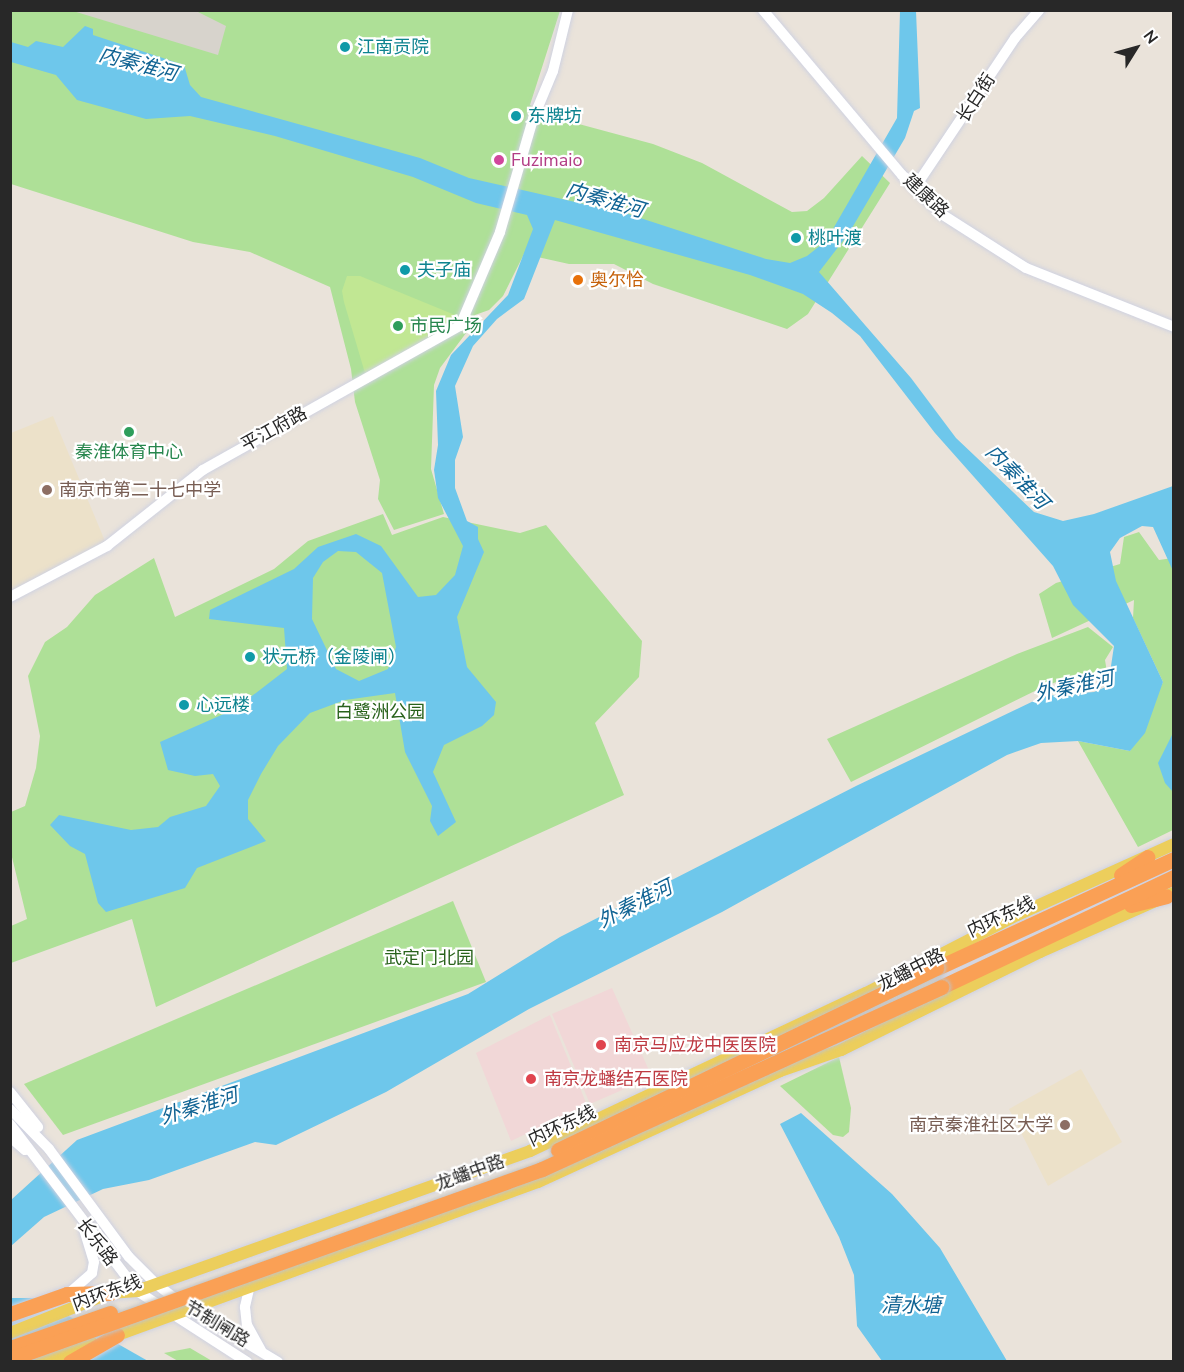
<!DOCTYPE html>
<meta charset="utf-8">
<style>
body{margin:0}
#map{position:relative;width:1184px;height:1372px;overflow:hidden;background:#eae3da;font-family:"Nunito Sans","Noto Sans SC",sans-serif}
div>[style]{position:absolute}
.education>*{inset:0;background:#ece1c9}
.medical>*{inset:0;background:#f1d7d7}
.green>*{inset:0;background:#aee097}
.pitch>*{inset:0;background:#c1e793}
.plaza>*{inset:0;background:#d7d3cc}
.water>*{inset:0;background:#6ec7eb}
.roads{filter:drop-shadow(0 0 2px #cfd2e1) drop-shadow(0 0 2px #cfd2e1)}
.secondary>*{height:10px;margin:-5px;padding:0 5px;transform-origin:5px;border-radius:5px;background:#fff}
.primary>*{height:12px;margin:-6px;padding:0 6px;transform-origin:6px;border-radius:6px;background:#ecce5c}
.highway>*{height:15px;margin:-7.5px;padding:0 7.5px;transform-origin:7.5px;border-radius:7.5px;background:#faa055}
.bridges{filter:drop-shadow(0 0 2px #c3c3c3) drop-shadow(0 0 2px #c3c3c3)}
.highway-bridge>*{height:15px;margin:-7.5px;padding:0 7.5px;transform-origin:7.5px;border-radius:7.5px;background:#faa055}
.dots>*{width:16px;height:16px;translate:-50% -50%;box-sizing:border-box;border:3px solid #fff;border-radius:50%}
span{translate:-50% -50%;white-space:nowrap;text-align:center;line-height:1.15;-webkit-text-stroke:4.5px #fff;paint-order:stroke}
.culture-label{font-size:18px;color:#0d838f}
.left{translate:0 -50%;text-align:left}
.street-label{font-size:18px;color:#282828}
.hotel-label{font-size:18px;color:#b23c85}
.food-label{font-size:18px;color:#c56008}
.leisure-label{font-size:18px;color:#27864d}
.education-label{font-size:18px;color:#785e54}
.right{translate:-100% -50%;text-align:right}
.park-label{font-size:18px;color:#28621b}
.health-label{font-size:18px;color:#be3a42}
.water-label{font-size:20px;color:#106393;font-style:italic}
.frame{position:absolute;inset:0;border:12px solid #282828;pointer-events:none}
.north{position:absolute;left:1106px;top:18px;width:60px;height:60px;-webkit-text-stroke:4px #fff;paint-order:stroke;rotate:53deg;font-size:16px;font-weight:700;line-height:24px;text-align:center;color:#282828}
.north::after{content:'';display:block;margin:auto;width:21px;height:27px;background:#282828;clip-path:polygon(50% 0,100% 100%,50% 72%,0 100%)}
</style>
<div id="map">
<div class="education">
<div style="clip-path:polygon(53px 416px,107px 546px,11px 597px,11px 433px)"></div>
<div style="clip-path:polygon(1081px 1069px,1122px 1142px,1048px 1186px,1009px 1109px)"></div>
</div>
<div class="medical">
<div style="clip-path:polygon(612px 988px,652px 1077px,590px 1104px,552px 1014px)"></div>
<div style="clip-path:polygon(550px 1015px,587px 1105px,511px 1141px,476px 1053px)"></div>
</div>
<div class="green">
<div style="clip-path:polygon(10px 11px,560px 11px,530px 105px,564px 120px,653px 144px,702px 163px,792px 212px,807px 211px,824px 198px,862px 156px,890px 183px,808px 314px,787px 329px,653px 284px,614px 264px,569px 264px,524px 254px,503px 296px,489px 310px,475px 315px,469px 329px,440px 368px,434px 385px,431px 469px,444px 514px,394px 530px,378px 499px,380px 480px,355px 402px,351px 369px,330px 287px,250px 252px,193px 242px,11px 184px)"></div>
<div style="clip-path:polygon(383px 514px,392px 535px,443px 517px,520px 533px,546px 525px,642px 641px,639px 677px,595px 723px,624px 795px,156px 1007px,132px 919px,11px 963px,11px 926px,27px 919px,11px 853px,11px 812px,25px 806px,36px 768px,40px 736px,28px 676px,45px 642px,67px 627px,95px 595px,154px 558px,175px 617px,274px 569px,308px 541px)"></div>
<div style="clip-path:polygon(1139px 532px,1159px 560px,1173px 558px,1173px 830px,1138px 847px,1078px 741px,1130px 751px,1163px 682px,1133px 618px,1134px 600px,1052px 638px,1039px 594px,1056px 583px,1120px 564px,1124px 537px)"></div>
<div style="clip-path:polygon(1088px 627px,1113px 647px,1105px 660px,1108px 678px,1059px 681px,1043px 687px,851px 782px,827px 739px,1017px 654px)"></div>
<div style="clip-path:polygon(453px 901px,486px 982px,63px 1135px,24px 1084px)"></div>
<div style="clip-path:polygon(839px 1057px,851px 1108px,849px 1132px,843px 1137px,833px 1135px,780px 1086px)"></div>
<div style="clip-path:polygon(190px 1348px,212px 1361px,178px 1361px,164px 1353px)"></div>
</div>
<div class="pitch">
<div style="clip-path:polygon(347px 276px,360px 276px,455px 315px,429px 338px,365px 373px,344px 302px,342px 291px)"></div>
</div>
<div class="plaza">
<div style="clip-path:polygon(73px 11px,196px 11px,226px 26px,218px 55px)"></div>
</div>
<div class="water">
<div style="clip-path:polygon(evenodd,900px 11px,916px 11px,920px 108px,914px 111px,905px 138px,849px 233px,819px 272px,911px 378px,956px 438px,1034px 512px,1063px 521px,1094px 514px,1173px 486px,1173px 571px,1153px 527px,1142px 526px,1120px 538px,1110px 552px,1116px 581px,1163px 682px,1145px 733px,1130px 751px,1078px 741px,1041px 743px,1007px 755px,722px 912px,529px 1009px,386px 1092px,276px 1145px,255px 1142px,149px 1180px,103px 1189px,44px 1217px,11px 1246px,11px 1200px,77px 1140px,468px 994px,560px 937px,856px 786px,1044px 696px,1094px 692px,1108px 686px,1114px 646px,1073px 605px,1053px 566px,935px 433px,860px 336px,832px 313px,803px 294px,750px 275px,555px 220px,524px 299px,497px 319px,473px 346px,455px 386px,463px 437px,455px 460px,455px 488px,467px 521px,478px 527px,478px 539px,484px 552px,457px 617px,467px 667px,496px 702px,494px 715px,482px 726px,444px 745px,433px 772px,456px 822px,438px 836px,430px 821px,432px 806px,405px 752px,395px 693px,345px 700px,310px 713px,278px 746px,261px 774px,248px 800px,248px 819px,266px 841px,197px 868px,185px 888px,106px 912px,98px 903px,85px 854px,70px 846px,50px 825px,59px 815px,131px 830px,158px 827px,170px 817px,206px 806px,220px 786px,213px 774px,195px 776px,168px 770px,160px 742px,235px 709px,287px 669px,284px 628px,209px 619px,210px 610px,294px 569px,318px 547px,356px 534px,381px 546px,418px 597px,436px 595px,455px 575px,463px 546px,438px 498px,434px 470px,438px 445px,436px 391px,451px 355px,508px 295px,533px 229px,527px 215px,476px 203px,413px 177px,275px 136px,190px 116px,146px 119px,77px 100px,56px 75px,11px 62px,11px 42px,28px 47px,36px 41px,63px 47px,85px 26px,93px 29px,93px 35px,184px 65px,190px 85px,201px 97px,420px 158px,469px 178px,628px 214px,766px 259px,790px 263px,807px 256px,826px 241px,897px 118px,900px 11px,338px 551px,356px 552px,382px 573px,396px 647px,388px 669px,359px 681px,336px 669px,312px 619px,313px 578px,323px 562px,338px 551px)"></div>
<div style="clip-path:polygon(1173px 733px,1174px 791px,1173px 792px,1165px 783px,1158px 763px)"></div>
<div style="clip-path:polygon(801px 1113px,892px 1194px,940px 1248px,1007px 1361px,882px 1361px,857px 1326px,854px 1275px,839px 1237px,780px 1124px)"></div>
<div style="clip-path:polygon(10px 1298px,37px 1298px,148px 1361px,11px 1361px)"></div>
</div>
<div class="roads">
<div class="secondary">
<div style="left:763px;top:10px;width:216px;rotate:49.9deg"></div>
<div style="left:902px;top:175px;width:57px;rotate:44.3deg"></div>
<div style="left:943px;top:215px;width:98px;rotate:32.6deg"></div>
<div style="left:1026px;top:268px;width:159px;rotate:21.7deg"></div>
<div style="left:916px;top:186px;width:178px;rotate:-56.2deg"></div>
<div style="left:1015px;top:38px;width:37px;rotate:-49deg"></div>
<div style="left:10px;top:597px;width:110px;rotate:-27.7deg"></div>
<div style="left:107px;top:546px;width:122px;rotate:-38.4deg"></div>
<div style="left:203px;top:470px;width:295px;rotate:-29.3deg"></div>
<div style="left:460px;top:326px;width:102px;rotate:-66.9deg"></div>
<div style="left:500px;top:232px;width:118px;rotate:-73.7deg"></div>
<div style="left:533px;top:119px;width:52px;rotate:-67.4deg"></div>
<div style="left:553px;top:71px;width:63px;rotate:-76.2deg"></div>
<div style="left:10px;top:1092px;width:45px;rotate:51.3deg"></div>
<div style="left:10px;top:1109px;width:56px;rotate:45.7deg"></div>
<div style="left:49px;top:1149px;width:134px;rotate:53.5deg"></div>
<div style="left:129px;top:1257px;width:38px;rotate:45deg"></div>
<div style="left:156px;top:1284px;width:40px;rotate:37deg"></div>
<div style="left:188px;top:1308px;width:105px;rotate:31deg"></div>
<div style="left:10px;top:1124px;width:210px;rotate:52.7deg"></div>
<div style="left:137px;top:1291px;width:131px;rotate:32.8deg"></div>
<div style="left:10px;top:1137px;width:20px;rotate:41deg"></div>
<div style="left:250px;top:1285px;width:23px;rotate:103deg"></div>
<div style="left:245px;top:1307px;width:18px;rotate:84deg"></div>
<div style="left:247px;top:1325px;width:29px;rotate:61deg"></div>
<div style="left:68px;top:1294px;width:32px;rotate:-41deg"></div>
<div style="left:92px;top:1273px;width:11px;rotate:-80deg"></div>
<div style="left:94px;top:1262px;width:34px;rotate:-107deg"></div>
</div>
<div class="primary">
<div style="left:10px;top:1333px;width:108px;rotate:-21.8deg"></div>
<div style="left:110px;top:1293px;width:27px;rotate:-4deg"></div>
<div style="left:137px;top:1291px;width:417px;rotate:-19.6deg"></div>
<div style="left:530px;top:1151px;width:371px;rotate:-25.2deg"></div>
<div style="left:866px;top:993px;width:170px;rotate:-27.3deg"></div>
<div style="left:1017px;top:915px;width:172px;rotate:-24.3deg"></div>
<div style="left:109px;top:1338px;width:456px;rotate:-20deg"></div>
<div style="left:538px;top:1182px;width:266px;rotate:-24.6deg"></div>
<div style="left:780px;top:1071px;width:65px;rotate:-19deg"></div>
<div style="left:841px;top:1050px;width:222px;rotate:-26.2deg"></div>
<div style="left:1040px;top:952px;width:146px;rotate:-23.8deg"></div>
<div style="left:40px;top:1362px;width:56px;rotate:-19.7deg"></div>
</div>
<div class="highway">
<div style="left:1121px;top:875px;width:32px;rotate:-34deg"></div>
<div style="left:1131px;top:905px;width:36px;rotate:-14deg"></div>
<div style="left:937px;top:968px;width:261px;rotate:-24.7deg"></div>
<div style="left:941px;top:987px;width:258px;rotate:-25.3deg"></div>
<div style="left:10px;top:1314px;width:60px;rotate:-19.3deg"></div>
<div style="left:67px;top:1294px;width:43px;rotate:-1.3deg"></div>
<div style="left:70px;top:1362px;width:54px;rotate:-29.9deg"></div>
</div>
</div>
<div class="bridges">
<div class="highway-bridge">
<div style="left:558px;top:1150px;width:420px;rotate:-25.7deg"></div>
<div style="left:10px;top:1348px;width:106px;rotate:-19.3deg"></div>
<div style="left:10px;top:1359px;width:565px;rotate:-19.65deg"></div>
<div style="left:542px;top:1169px;width:439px;rotate:-24.5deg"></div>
</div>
</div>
<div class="dots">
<div style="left:345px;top:47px;background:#0f9aa8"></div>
<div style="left:516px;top:116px;background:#0f9aa8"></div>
<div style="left:499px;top:160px;background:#d1479c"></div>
<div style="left:796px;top:238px;background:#0f9aa8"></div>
<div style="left:405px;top:270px;background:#0f9aa8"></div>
<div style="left:578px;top:280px;background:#e8710a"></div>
<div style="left:398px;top:326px;background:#2e9e5b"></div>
<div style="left:129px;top:432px;background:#2e9e5b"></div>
<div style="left:47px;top:490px;background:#8d6e63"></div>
<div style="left:250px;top:657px;background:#0f9aa8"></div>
<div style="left:184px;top:705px;background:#0f9aa8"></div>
<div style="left:601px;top:1045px;background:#e0444e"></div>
<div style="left:531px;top:1079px;background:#e0444e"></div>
<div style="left:1065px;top:1125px;background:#8d6e63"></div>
</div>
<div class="culture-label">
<span class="left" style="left:357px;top:47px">江南贡院</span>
<span class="left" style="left:528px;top:116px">东牌坊</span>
<span class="left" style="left:808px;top:238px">桃叶渡</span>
<span class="left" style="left:417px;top:270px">夫子庙</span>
<span class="left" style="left:262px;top:657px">状元桥（金陵闸）</span>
<span class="left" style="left:196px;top:705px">心远楼</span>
</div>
<div class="street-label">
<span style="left:976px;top:98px;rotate:-57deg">长白街</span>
<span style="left:926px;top:196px;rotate:43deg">建康路</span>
<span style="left:274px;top:429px;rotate:-29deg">平江府路</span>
<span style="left:1001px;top:917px;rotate:-25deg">内环东线</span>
<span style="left:911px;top:970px;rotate:-27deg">龙蟠中路</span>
<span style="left:562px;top:1126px;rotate:-25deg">内环东线</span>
<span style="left:470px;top:1173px;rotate:-20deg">龙蟠中路</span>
<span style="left:97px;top:1242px;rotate:53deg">长乐路</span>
<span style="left:107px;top:1293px;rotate:-20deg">内环东线</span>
<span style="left:217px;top:1324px;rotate:31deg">节制闸路</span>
</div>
<div class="hotel-label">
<span class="left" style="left:511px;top:160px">Fuzimaio</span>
</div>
<div class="food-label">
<span class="left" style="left:590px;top:280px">奥尔恰</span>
</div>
<div class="leisure-label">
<span class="left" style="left:410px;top:326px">市民广场</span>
<span style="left:129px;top:452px">秦淮体育中心</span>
</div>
<div class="education-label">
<span class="left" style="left:59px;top:490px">南京市第二十七中学</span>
<span class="right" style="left:1053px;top:1125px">南京秦淮社区大学</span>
</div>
<div class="park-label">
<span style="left:380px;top:712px">白鹭洲公园</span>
<span style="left:429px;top:958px">武定门北园</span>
</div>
<div class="health-label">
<span class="left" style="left:614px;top:1045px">南京马应龙中医医院</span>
<span class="left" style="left:544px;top:1079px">南京龙蟠结石医院</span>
</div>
<div class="water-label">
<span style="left:138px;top:64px;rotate:15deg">内秦淮河</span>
<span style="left:605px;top:200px;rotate:16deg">内秦淮河</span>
<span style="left:1017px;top:477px;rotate:46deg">内秦淮河</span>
<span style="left:1074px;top:686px;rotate:-12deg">外秦淮河</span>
<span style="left:635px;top:904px;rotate:-27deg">外秦淮河</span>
<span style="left:199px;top:1106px;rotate:-17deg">外秦淮河</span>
<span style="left:911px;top:1305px">清水塘</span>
</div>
<div class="frame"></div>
<div class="north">N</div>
</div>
